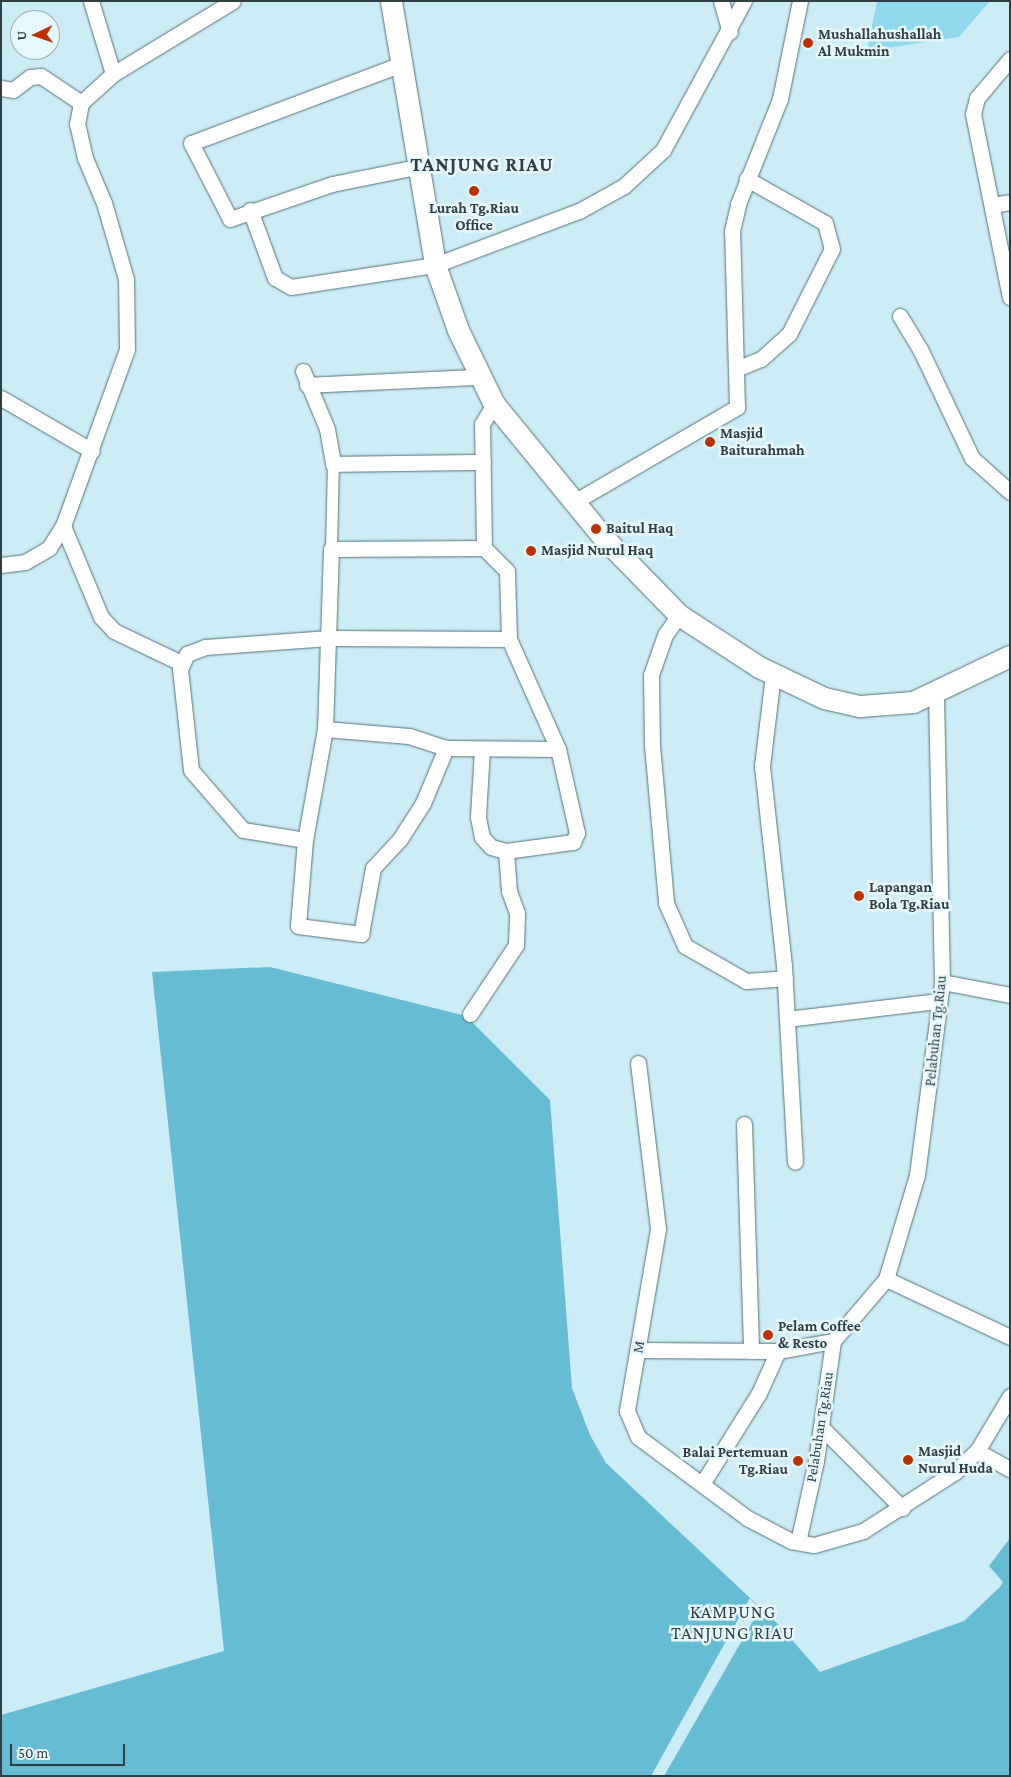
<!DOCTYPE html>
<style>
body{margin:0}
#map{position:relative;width:1011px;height:1777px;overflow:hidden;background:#cdedf6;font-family:"Crimson Pro",serif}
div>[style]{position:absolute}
.green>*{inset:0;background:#90d8eb}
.water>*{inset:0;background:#65bcd3}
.pier>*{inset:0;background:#cdedf6}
.roads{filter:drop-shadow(0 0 1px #537078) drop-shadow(0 0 1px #537078)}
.pedestrian>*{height:11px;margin:-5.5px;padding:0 5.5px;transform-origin:5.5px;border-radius:5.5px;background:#fff}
.minor>*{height:15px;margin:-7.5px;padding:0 7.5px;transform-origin:7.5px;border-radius:7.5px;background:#fff}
.secondary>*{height:21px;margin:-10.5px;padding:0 10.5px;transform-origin:10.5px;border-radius:10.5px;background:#fff}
.dots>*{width:14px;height:14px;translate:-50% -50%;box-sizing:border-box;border:2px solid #e5f8fd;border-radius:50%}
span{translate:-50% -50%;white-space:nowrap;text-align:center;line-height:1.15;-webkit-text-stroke:5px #e5f8fd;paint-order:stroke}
.poi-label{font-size:15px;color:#323f42;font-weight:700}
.left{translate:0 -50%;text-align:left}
.right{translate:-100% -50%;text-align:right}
.street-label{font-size:15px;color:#323f42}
.quarter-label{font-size:18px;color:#323f42;letter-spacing:1px}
.district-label{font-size:20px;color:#323f42;font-weight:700;letter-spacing:1px}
.frame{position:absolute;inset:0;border:2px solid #323f42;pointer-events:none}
.north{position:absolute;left:10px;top:10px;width:50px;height:50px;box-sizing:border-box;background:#e5f8fd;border:1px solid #9daeb2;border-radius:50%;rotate:267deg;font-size:14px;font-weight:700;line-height:20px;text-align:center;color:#323f42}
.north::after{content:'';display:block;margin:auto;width:18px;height:22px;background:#bb3200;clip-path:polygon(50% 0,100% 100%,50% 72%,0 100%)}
.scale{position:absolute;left:10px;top:1744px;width:115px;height:22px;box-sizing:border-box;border:2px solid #323f42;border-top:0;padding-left:6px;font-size:15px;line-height:18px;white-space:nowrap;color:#323f42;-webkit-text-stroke:4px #e5f8fd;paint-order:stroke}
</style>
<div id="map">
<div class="green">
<div style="clip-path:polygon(877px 1px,990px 1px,959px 37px,867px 51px)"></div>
</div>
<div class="water">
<div style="clip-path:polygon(270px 967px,466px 1016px,550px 1100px,572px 1388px,590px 1435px,606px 1463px,779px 1625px,820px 1672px,964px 1621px,1000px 1587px,1003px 1582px,989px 1566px,1010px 1538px,1010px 1776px,1px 1776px,1px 1715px,224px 1651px,152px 972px)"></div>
</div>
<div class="pier">
<div style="clip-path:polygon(750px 1598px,760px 1609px,664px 1776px,651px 1776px)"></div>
</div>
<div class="roads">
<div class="pedestrian">
<div style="left:331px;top:549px;width:85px;rotate:-88.7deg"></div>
</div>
<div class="minor">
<div style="left:91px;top:1px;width:76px;rotate:73.2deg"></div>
<div style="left:721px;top:1px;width:32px;rotate:74deg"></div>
<div style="left:1010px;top:59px;width:51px;rotate:130.2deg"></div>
<div style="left:977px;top:98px;width:16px;rotate:104deg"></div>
<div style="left:973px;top:114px;width:187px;rotate:78.6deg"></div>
<div style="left:399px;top:65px;width:222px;rotate:159.4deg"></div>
<div style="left:191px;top:143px;width:85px;rotate:62.8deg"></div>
<div style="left:230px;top:219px;width:108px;rotate:-18.9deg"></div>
<div style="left:332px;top:184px;width:86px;rotate:-11.4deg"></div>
<div style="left:1px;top:88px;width:12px;rotate:9deg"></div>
<div style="left:13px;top:90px;width:21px;rotate:-37deg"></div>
<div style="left:30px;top:77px;width:11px;rotate:-5deg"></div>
<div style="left:41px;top:76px;width:48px;rotate:34deg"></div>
<div style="left:992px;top:205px;width:18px;rotate:-9deg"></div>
<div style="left:250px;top:210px;width:72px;rotate:69.8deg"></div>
<div style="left:275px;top:278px;width:18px;rotate:29deg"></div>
<div style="left:291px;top:287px;width:146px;rotate:-8.7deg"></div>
<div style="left:435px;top:265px;width:154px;rotate:-20.6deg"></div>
<div style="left:579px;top:211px;width:51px;rotate:-29.1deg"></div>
<div style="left:624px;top:186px;width:53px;rotate:-42.7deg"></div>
<div style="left:663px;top:150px;width:170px;rotate:-61.5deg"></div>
<div style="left:900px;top:316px;width:39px;rotate:59deg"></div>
<div style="left:920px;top:349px;width:121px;rotate:64.5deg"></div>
<div style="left:972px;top:458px;width:51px;rotate:41.8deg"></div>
<div style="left:736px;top:369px;width:27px;rotate:-22deg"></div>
<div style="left:761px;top:359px;width:38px;rotate:-42deg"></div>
<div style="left:789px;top:334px;width:95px;rotate:-63.2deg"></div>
<div style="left:832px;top:249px;width:27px;rotate:-105deg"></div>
<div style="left:825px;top:223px;width:90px;rotate:-150.6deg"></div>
<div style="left:303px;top:371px;width:63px;rotate:67.5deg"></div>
<div style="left:327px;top:429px;width:36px;rotate:80deg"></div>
<div style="left:333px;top:464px;width:150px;rotate:-0.8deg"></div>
<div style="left:307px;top:385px;width:171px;rotate:-2.7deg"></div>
<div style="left:1px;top:398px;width:105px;rotate:30.2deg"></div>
<div style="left:574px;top:502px;width:189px;rotate:-30.2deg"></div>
<div style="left:737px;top:407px;width:176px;rotate:-91.6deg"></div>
<div style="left:732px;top:231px;width:28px;rotate:-77deg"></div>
<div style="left:738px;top:204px;width:113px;rotate:-68.2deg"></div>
<div style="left:780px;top:99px;width:100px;rotate:-78.5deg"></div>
<div style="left:63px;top:526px;width:99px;rotate:67.3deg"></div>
<div style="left:101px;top:617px;width:19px;rotate:47deg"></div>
<div style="left:114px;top:631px;width:74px;rotate:25.5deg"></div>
<div style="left:484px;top:548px;width:153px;rotate:179.6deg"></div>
<div style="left:331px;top:549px;width:180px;rotate:91.9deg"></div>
<div style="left:325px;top:729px;width:113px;rotate:100.2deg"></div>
<div style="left:305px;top:840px;width:86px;rotate:94.7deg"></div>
<div style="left:298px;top:926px;width:64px;rotate:7.2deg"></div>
<div style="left:361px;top:934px;width:67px;rotate:-79.7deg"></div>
<div style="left:373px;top:868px;width:40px;rotate:-47deg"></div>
<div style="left:400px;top:839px;width:43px;rotate:-57.4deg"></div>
<div style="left:423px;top:803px;width:60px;rotate:-67.3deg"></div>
<div style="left:446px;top:748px;width:112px;rotate:0.5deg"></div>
<div style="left:1px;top:565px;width:24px;rotate:-7deg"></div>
<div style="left:25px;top:562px;width:28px;rotate:-30deg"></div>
<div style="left:49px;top:548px;width:26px;rotate:-58deg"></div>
<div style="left:63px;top:526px;width:188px;rotate:-70.1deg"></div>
<div style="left:127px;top:349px;width:70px;rotate:-90.8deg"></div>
<div style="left:126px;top:279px;width:79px;rotate:-106.1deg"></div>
<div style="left:104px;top:203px;width:49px;rotate:-112.9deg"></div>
<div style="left:85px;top:158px;width:35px;rotate:-103deg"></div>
<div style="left:77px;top:124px;width:21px;rotate:-79deg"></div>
<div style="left:81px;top:103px;width:43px;rotate:-42.2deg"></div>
<div style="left:113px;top:74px;width:140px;rotate:-31.3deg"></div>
<div style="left:679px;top:615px;width:24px;rotate:125deg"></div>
<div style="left:665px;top:635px;width:42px;rotate:109.3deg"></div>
<div style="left:651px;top:675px;width:70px;rotate:89.2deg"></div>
<div style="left:652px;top:745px;width:159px;rotate:84.9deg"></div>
<div style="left:666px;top:903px;width:47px;rotate:66.2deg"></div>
<div style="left:685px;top:946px;width:70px;rotate:29.8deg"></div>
<div style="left:746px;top:981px;width:39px;rotate:-4deg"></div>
<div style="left:773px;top:675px;width:92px;rotate:96.9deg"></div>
<div style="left:762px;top:766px;width:201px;rotate:83.7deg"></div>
<div style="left:784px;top:966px;width:196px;rotate:86.8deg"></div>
<div style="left:325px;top:729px;width:84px;rotate:4.8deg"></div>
<div style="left:409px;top:736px;width:39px;rotate:18deg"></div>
<div style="left:482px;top:749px;width:68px;rotate:93.4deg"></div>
<div style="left:478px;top:817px;width:20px;rotate:79deg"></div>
<div style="left:482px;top:837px;width:13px;rotate:48deg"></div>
<div style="left:491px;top:847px;width:16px;rotate:15deg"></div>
<div style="left:506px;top:851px;width:68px;rotate:-7.7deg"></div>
<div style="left:573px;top:842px;width:10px;rotate:-66deg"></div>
<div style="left:577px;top:833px;width:86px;rotate:-102.7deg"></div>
<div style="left:558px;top:749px;width:120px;rotate:-114deg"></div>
<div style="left:509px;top:639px;width:68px;rotate:-91.7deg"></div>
<div style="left:507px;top:571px;width:33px;rotate:-135deg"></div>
<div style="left:484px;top:548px;width:124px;rotate:-90.9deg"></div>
<div style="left:482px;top:424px;width:23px;rotate:-59deg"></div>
<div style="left:305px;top:840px;width:63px;rotate:-170.8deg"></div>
<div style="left:243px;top:830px;width:79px;rotate:-130.9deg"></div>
<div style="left:191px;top:770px;width:102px;rotate:-96.2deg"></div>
<div style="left:180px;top:669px;width:17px;rotate:-65deg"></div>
<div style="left:187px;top:654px;width:19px;rotate:-21deg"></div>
<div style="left:205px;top:647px;width:124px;rotate:-4.2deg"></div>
<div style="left:329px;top:638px;width:180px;rotate:0.3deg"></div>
<div style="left:942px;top:982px;width:69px;rotate:10.8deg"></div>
<div style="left:470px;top:1014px;width:83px;rotate:-56.3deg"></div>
<div style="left:516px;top:945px;width:32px;rotate:-88deg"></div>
<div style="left:517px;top:913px;width:23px;rotate:-110deg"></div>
<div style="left:509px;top:891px;width:40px;rotate:-94.3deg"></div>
<div style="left:787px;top:1019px;width:153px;rotate:-6.8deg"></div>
<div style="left:638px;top:1063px;width:167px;rotate:83.1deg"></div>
<div style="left:658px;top:1229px;width:185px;rotate:99.7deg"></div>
<div style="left:627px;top:1411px;width:28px;rotate:67deg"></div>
<div style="left:638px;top:1437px;width:136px;rotate:36.6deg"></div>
<div style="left:747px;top:1518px;width:50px;rotate:27.6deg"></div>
<div style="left:791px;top:1541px;width:23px;rotate:10deg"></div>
<div style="left:814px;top:1545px;width:51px;rotate:-15.9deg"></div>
<div style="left:863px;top:1531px;width:109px;rotate:-32.7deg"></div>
<div style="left:955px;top:1472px;width:30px;rotate:-44deg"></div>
<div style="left:977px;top:1451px;width:64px;rotate:-59deg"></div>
<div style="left:744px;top:1124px;width:227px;rotate:88.2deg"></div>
<div style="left:886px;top:1279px;width:137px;rotate:25.1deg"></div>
<div style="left:638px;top:1350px;width:140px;rotate:0.4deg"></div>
<div style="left:778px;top:1351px;width:56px;rotate:-10.3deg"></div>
<div style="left:833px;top:1341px;width:82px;rotate:-49.5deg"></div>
<div style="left:886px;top:1279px;width:109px;rotate:-73.4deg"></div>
<div style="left:917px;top:1175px;width:195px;rotate:-82.6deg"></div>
<div style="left:942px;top:982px;width:287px;rotate:-91.2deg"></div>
<div style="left:821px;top:1427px;width:115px;rotate:45deg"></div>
<div style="left:977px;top:1451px;width:38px;rotate:29deg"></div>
<div style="left:702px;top:1484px;width:107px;rotate:-57.9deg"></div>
<div style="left:759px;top:1393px;width:46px;rotate:-65.7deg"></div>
<div style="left:798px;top:1542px;width:83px;rotate:-77.5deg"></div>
<div style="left:816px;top:1461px;width:121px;rotate:-81.9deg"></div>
</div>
<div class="secondary">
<div style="left:391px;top:1px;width:268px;rotate:80.5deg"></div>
<div style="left:435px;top:265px;width:69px;rotate:70.5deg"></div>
<div style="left:458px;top:330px;width:82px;rotate:64.1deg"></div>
<div style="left:494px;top:404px;width:171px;rotate:50.7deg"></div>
<div style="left:602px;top:536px;width:110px;rotate:45.7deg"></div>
<div style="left:679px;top:615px;width:95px;rotate:33deg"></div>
<div style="left:759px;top:667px;width:72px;rotate:25.5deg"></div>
<div style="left:824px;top:698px;width:37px;rotate:13deg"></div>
<div style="left:860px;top:706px;width:53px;rotate:-4.3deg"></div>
<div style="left:913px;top:702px;width:107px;rotate:-25.4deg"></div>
</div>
</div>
<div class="dots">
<div style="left:808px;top:43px;background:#bb3200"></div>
<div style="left:474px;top:191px;background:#bb3200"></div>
<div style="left:710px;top:442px;background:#bb3200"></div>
<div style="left:596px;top:529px;background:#bb3200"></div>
<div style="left:531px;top:551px;background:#bb3200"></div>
<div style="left:859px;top:896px;background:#bb3200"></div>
<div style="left:768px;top:1335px;background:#bb3200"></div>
<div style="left:908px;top:1460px;background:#bb3200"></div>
<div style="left:798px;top:1461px;background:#bb3200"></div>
</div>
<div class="poi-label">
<span class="left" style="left:818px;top:43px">Mushallahushallah<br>Al Mukmin</span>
<span style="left:474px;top:217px">Lurah Tg.Riau<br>Office</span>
<span class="left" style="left:720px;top:442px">Masjid<br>Baiturahmah</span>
<span class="left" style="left:606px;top:529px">Baitul Haq</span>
<span class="left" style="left:541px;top:551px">Masjid Nurul Haq</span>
<span class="left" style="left:869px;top:896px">Lapangan<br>Bola Tg.Riau</span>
<span class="left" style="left:778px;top:1335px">Pelam Coffee<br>&amp; Resto</span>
<span class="left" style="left:918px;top:1460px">Masjid<br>Nurul Huda</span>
<span class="right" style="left:788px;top:1461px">Balai Pertemuan<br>Tg.Riau</span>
</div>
<div class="street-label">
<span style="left:936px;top:1031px;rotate:-84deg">Pelabuhan Tg.Riau</span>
<span style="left:639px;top:1347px;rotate:-79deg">M</span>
<span style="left:820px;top:1427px;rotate:-81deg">Pelabuhan Tg.Riau</span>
</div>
<div class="quarter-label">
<span style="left:733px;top:1623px">KAMPUNG<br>TANJUNG RIAU</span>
</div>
<div class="district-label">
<span style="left:482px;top:164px">TANJUNG RIAU</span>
</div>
<div class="frame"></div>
<div class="north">U</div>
<div class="scale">50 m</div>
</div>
